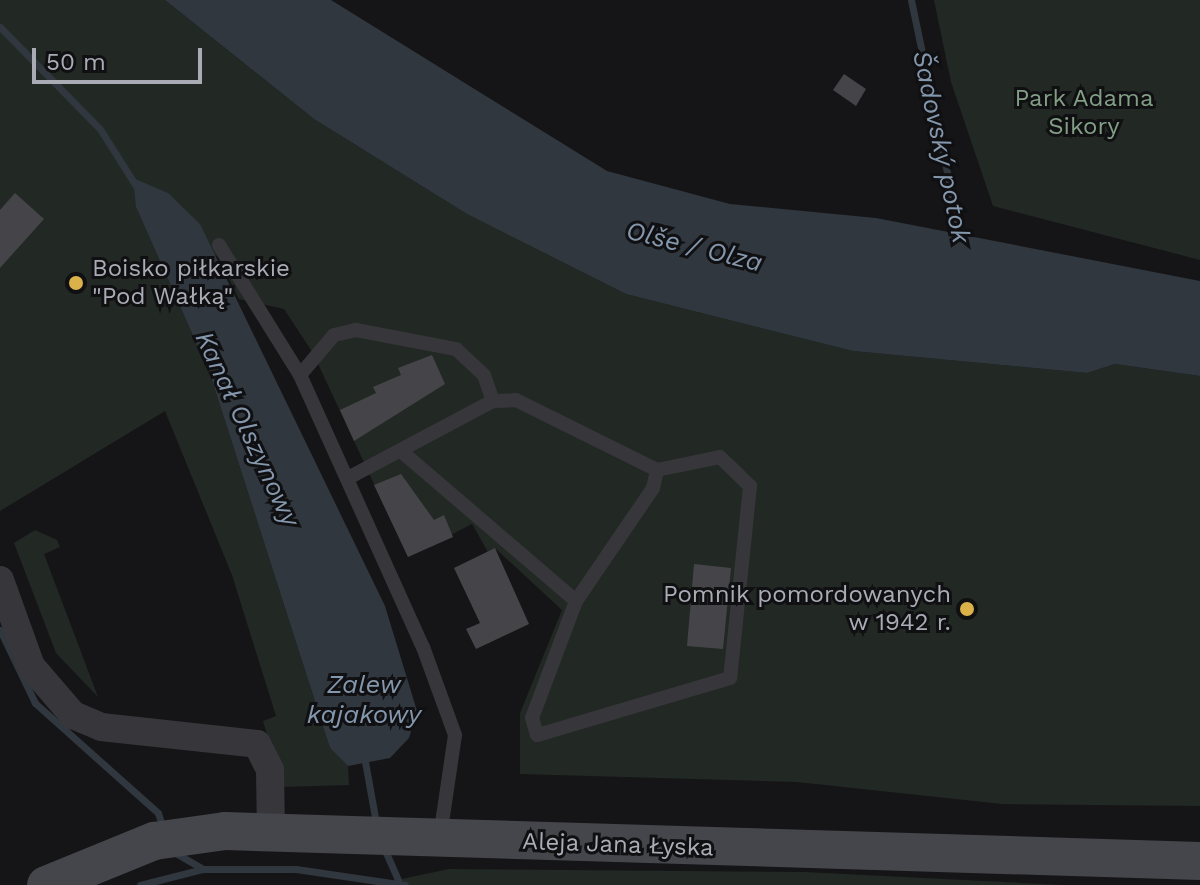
<!DOCTYPE html>
<meta charset="utf-8">
<style>
body{margin:0}
#map{position:relative;width:1200px;height:885px;overflow:hidden;background:#151517;font-family:"Work Sans",sans-serif}
div>[style]{position:absolute}
.green>*{inset:0;background:#222823}
.water>*{inset:0;background:#30373e}
.stream>*{height:7px;margin:-3.5px;padding:0 3.5px;transform-origin:3.5px;border-radius:3.5px;background:#30373e}
.building>*{inset:0;background:#454549}
.lane>*{height:14px;margin:-7px;padding:0 7px;transform-origin:7px;border-radius:7px;background:#37373b}
.street>*{height:28px;margin:-14px;padding:0 14px;transform-origin:14px;border-radius:14px;background:#37373b}
.secondary>*{height:38px;margin:-19px;padding:0 19px;transform-origin:19px;border-radius:19px;background:#45464b}
.dots>*{width:22px;height:22px;translate:-50% -50%;box-sizing:border-box;border:4px solid #101012;border-radius:50%}
span{translate:-50% -50%;white-space:nowrap;text-align:center;line-height:1.15;-webkit-text-stroke:6px #101012;paint-order:stroke}
.park-label{font-size:24px;color:#829e85}
.poi-label{font-size:24px;color:#a9acb5}
.left{translate:0 -50%;text-align:left}
.right{translate:-100% -50%;text-align:right}
.street-label{font-size:24px;color:#a9acb5}
.water-label{font-size:26px;color:#8497ac;font-style:italic}
.scale{position:absolute;left:32px;top:48px;width:170px;height:36px;box-sizing:border-box;border:4px solid #a9acb5;border-top:0;padding-left:10px;font-size:24px;line-height:28px;white-space:nowrap;color:#a9acb5;-webkit-text-stroke:6px #101012;paint-order:stroke}
</style>
<div id="map">
<div class="green">
<div style="clip-path:polygon(0 0,165px 0,314px 119px,467px 214px,626px 294px,853px 351px,1087px 373px,1115px 364px,1200px 376px,1200px 806px,1002px 804px,797px 782px,520px 774px,520px 713px,562px 610px,496px 549px,488px 552px,472px 524px,408px 557px,313px 353px,284px 309px,239px 299px,218px 257px,136px 207px,210px 374px,330px 748px,348px 766px,349px 785px,282px 787px,263px 721px,276px 716px,232px 575px,165px 411px,0 511px)"></div>
<div style="clip-path:polygon(934px 0,1200px 0,1200px 260px,993px 206px,951px 82px)"></div>
<div style="clip-path:polygon(35px 530px,57px 540px,60px 547px,44px 554px,98px 697px,56px 653px,14px 543px)"></div>
<div style="clip-path:polygon(449px 869px,805px 872px,1063px 885px,373px 885px)"></div>
</div>
<div class="water">
<div style="clip-path:polygon(165px 0,331px 0,607px 171px,730px 204px,876px 218px,1200px 281px,1200px 376px,1115px 364px,1087px 373px,853px 351px,626px 294px,467px 214px,314px 119px)"></div>
<div style="clip-path:polygon(133px 178px,168px 193px,200px 224px,385px 606px,417px 711px,409px 738px,390px 758px,348px 766px,330px 748px,210px 374px,136px 207px)"></div>
</div>
<div class="stream">
<div style="left:911px;top:0;width:250px;rotate:78.2deg"></div>
<div style="left:0;top:27px;width:143px;rotate:45.6deg"></div>
<div style="left:100px;top:129px;width:67px;rotate:57.7deg"></div>
<div style="left:0;top:630px;width:81px;rotate:64.4deg"></div>
<div style="left:35px;top:703px;width:165px;rotate:41.8deg"></div>
<div style="left:158px;top:813px;width:16px;rotate:72deg"></div>
<div style="left:364px;top:756px;width:68px;rotate:79.8deg"></div>
<div style="left:383px;top:846px;width:37px;rotate:66deg"></div>
<div style="left:172px;top:851px;width:36px;rotate:30deg"></div>
<div style="left:140px;top:885px;width:65px;rotate:-14.3deg"></div>
<div style="left:203px;top:869px;width:93px"></div>
<div style="left:296px;top:869px;width:110px;rotate:8.4deg"></div>
</div>
<div class="building">
<div style="clip-path:polygon(844px 74px,866px 89px,856px 106px,833px 90px)"></div>
<div style="clip-path:polygon(15px 193px,44px 219px,0 268px,0 210px)"></div>
<div style="clip-path:polygon(432px 355px,445px 384px,354px 441px,340px 410px,376px 393px,373px 387px,401px 375px,398px 368px)"></div>
<div style="clip-path:polygon(401px 474px,434px 520px,444px 515px,453px 537px,408px 557px,374px 485px)"></div>
<div style="clip-path:polygon(495px 548px,529px 624px,476px 649px,466px 629px,480px 623px,454px 568px)"></div>
<div style="clip-path:polygon(694px 564px,731px 568px,723px 649px,687px 646px)"></div>
</div>
<div class="lane">
<div style="left:219px;top:245px;width:153px;rotate:58.1deg"></div>
<div style="left:300px;top:375px;width:299px;rotate:65.7deg"></div>
<div style="left:423px;top:647px;width:94px;rotate:70deg"></div>
<div style="left:455px;top:735px;width:102px;rotate:98.4deg"></div>
<div style="left:300px;top:375px;width:52px;rotate:-49.6deg"></div>
<div style="left:334px;top:335px;width:23px;rotate:-13deg"></div>
<div style="left:356px;top:330px;width:102px;rotate:10.8deg"></div>
<div style="left:456px;top:349px;width:38px;rotate:43deg"></div>
<div style="left:484px;top:375px;width:28px;rotate:71deg"></div>
<div style="left:348px;top:478px;width:164px;rotate:-28deg"></div>
<div style="left:493px;top:401px;width:23px;rotate:-2deg"></div>
<div style="left:516px;top:400px;width:157px;rotate:26.4deg"></div>
<div style="left:657px;top:470px;width:64px;rotate:-11.7deg"></div>
<div style="left:720px;top:457px;width:42px;rotate:44deg"></div>
<div style="left:750px;top:486px;width:193px;rotate:95.9deg"></div>
<div style="left:730px;top:678px;width:201px;rotate:163.5deg"></div>
<div style="left:537px;top:735px;width:18px;rotate:-106deg"></div>
<div style="left:532px;top:718px;width:125px;rotate:-69.4deg"></div>
<div style="left:576px;top:601px;width:230px;rotate:-139.4deg"></div>
<div style="left:576px;top:601px;width:137px;rotate:-55.7deg"></div>
<div style="left:653px;top:488px;width:18px;rotate:-77deg"></div>
</div>
<div class="street">
<div style="left:0;top:580px;width:91px;rotate:70.2deg"></div>
<div style="left:31px;top:666px;width:65px;rotate:49.4deg"></div>
<div style="left:73px;top:715px;width:30px;rotate:23deg"></div>
<div style="left:101px;top:727px;width:157px;rotate:6.2deg"></div>
<div style="left:257px;top:744px;width:29px;rotate:63deg"></div>
<div style="left:270px;top:770px;width:61px;rotate:89.1deg"></div>
</div>
<div class="secondary">
<div style="left:46px;top:885px;width:117px;rotate:-22.2deg"></div>
<div style="left:154px;top:841px;width:72px;rotate:-8deg"></div>
<div style="left:225px;top:831px;width:975px;rotate:1.76deg"></div>
</div>
<div class="dots">
<div style="left:76px;top:283px;background:#dbb149"></div>
<div style="left:967px;top:609px;background:#dbb149"></div>
</div>
<div class="park-label">
<span style="left:1084px;top:113px">Park Adama<br>Sikory</span>
</div>
<div class="poi-label">
<span class="left" style="left:92px;top:283px">Boisko piłkarskie<br>"Pod Wałką"</span>
<span class="right" style="left:951px;top:609px">Pomnik pomordowanych<br>w 1942 r.</span>
</div>
<div class="street-label">
<span style="left:618px;top:845px;rotate:2deg">Aleja Jana Łyska</span>
</div>
<div class="water-label">
<span style="left:941px;top:147px;rotate:78deg">Šadovský potok</span>
<span style="left:694px;top:247px;rotate:14deg">Olše / Olza</span>
<span style="left:247px;top:429px;rotate:65deg">Kanał Olszynowy</span>
<span style="left:364px;top:700px">Zalew<br>kajakowy</span>
</div>
<div class="scale">50 m</div>
</div>
